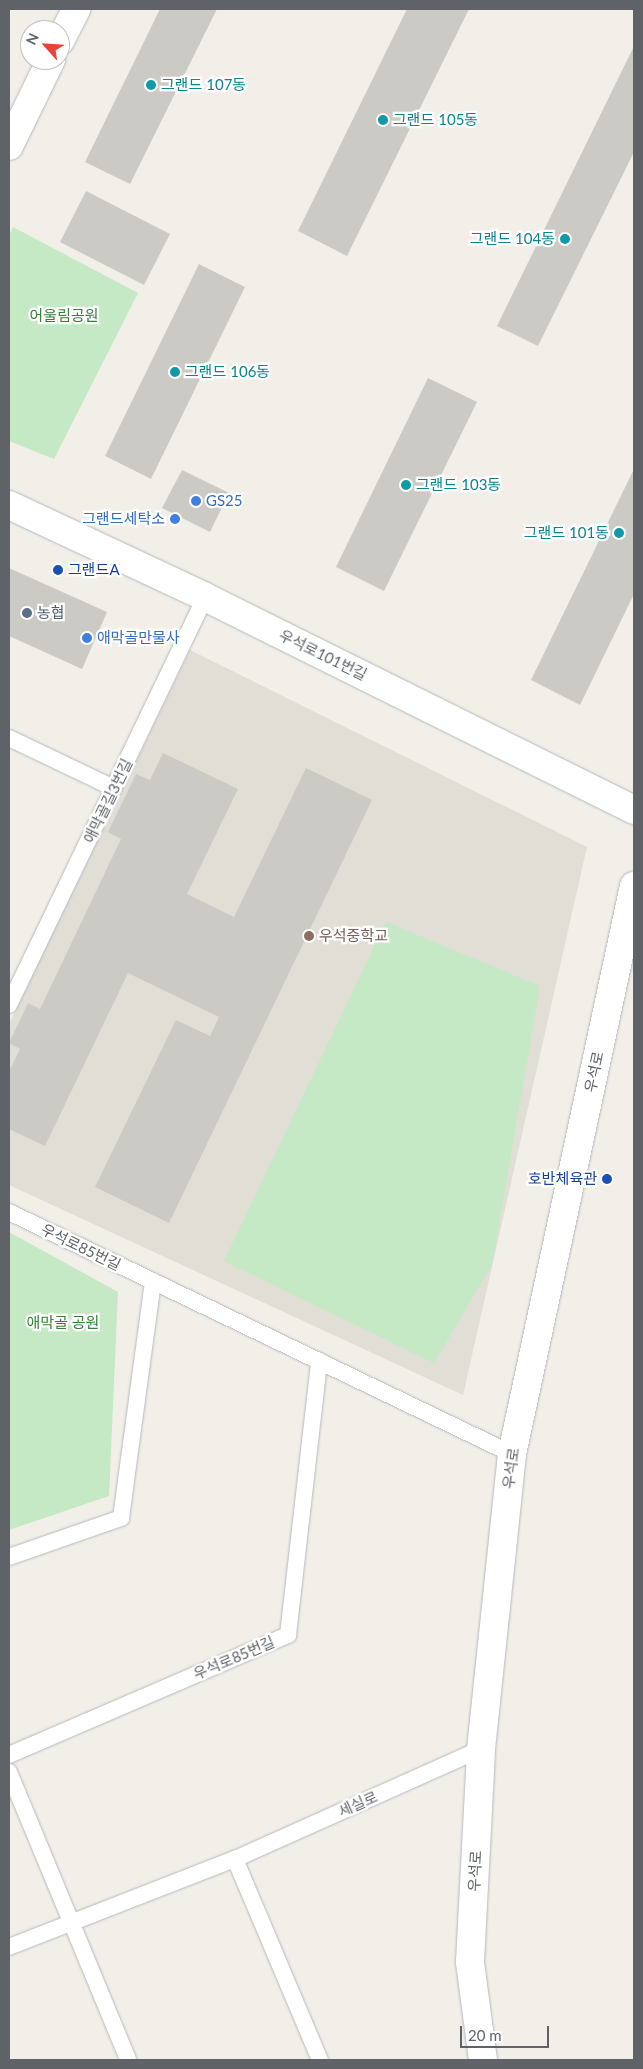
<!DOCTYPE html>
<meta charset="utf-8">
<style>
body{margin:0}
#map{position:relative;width:643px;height:2069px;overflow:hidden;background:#f1efe8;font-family:Lato,"Noto Sans KR",sans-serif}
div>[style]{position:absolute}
.education>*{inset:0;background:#e1ded6}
.green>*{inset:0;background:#c5e8c5}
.building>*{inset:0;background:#cccac5}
.roads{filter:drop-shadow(0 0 1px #b5b8bc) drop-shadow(0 0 1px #b5b8bc)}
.service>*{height:16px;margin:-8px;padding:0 8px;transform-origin:8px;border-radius:8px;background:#fff}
.minor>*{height:28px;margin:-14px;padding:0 14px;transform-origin:14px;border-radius:14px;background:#fff}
.dots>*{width:14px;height:14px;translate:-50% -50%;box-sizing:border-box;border:2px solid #fff;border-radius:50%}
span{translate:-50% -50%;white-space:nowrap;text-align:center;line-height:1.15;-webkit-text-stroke:4.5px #fff;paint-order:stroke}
.culture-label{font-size:15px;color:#0d838f}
.left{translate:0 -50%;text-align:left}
.right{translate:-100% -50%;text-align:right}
.park-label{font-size:15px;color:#348238}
.shop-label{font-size:15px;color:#366cbe}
.transit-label{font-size:15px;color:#164399}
.service-label{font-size:15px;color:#4e5e75}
.street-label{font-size:15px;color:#5f6368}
.education-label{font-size:15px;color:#785e54}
.frame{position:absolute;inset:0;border:10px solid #5f6368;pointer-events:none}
.north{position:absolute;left:20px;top:20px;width:50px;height:50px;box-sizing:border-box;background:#fff;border:1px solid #bfc1c3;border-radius:50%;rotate:296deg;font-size:14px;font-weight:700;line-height:20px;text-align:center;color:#5f6368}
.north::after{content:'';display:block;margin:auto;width:18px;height:22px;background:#ea4335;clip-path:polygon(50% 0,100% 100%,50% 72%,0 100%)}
.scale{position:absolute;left:460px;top:2026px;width:89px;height:22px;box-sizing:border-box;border:2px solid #5f6368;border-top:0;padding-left:6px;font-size:15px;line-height:18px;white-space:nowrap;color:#5f6368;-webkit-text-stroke:4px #fff;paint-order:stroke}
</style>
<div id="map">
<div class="education">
<div style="clip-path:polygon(190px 650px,587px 847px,463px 1395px,9px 1185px,9px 1024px)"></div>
</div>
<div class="green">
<div style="clip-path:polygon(13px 227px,138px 293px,54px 459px,9px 441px,9px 236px)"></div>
<div style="clip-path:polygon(386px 922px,540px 986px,492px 1265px,434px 1363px,224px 1261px)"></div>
<div style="clip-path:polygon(9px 1232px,118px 1292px,109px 1496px,9px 1530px)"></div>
</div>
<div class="building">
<div style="clip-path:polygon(160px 9px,217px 9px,130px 184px,85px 162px)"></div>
<div style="clip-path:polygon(407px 9px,469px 9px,347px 256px,298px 231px)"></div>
<div style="clip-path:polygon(634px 46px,634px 152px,538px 346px,497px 326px)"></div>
<div style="clip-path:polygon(86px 191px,170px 234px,144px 285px,60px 242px)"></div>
<div style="clip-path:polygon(199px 264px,245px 287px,151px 479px,105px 456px)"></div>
<div style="clip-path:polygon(428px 378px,477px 402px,384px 591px,336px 567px)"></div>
<div style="clip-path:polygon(634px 469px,634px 594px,580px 705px,531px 680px)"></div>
<div style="clip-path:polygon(182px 470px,229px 493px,210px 532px,162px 508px)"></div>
<div style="clip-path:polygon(9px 568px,107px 612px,82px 669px,9px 636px)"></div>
<div style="clip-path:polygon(163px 753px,238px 789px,187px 894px,234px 917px,306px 768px,372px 800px,169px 1223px,95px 1187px,176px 1020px,210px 1036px,219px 1017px,128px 973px,45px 1146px,9px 1129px,9px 1072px,20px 1049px,9px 1043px,28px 1003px,40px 1009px,121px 839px,108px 832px,136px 774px,150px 780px)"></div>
</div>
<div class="roads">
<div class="service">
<div style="left:9px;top:738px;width:116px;rotate:25.5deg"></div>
<div style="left:9px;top:1005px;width:453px;rotate:-64.3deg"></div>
<div style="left:9px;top:1212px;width:558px;rotate:25.69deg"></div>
<div style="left:9px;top:1557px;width:119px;rotate:-19.2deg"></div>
<div style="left:121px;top:1518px;width:239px;rotate:-82.3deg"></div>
<div style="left:9px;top:1755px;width:304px;rotate:-23.3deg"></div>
<div style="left:288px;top:1635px;width:276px;rotate:-83.5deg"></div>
<div style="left:9px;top:1772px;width:312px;rotate:67.5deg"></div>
<div style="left:235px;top:1859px;width:218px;rotate:67.1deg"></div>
<div style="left:9px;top:1947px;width:243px;rotate:-21.3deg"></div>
<div style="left:235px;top:1859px;width:269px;rotate:-24.1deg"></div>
</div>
<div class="minor">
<div style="left:60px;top:41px;width:36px;rotate:-63deg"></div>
<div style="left:9px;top:146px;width:96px;rotate:-64deg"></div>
<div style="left:9px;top:505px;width:217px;rotate:25.1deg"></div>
<div style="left:205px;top:597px;width:479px;rotate:26.4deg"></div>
<div style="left:483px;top:2060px;width:99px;rotate:-97.6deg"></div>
<div style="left:470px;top:1962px;width:213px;rotate:-87deg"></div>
<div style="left:481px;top:1749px;width:297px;rotate:-84deg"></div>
<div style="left:512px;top:1454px;width:581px;rotate:-77.88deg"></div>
</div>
</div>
<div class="dots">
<div style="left:151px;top:85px;background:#0f9aa8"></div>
<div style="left:383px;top:120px;background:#0f9aa8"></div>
<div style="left:565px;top:239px;background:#0f9aa8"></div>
<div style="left:175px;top:372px;background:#0f9aa8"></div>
<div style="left:406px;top:485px;background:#0f9aa8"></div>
<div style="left:196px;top:501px;background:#3f7fe0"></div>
<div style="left:175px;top:519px;background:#3f7fe0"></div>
<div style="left:619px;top:533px;background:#0f9aa8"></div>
<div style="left:58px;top:570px;background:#1a4fb4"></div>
<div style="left:27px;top:613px;background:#5c6f8a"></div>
<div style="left:87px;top:638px;background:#3f7fe0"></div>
<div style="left:309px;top:936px;background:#8d6e63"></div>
<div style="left:607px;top:1179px;background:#1a4fb4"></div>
</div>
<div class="culture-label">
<span class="left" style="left:161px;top:85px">그랜드 107동</span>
<span class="left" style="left:393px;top:120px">그랜드 105동</span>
<span class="right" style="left:555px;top:239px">그랜드 104동</span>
<span class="left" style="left:185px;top:372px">그랜드 106동</span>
<span class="left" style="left:416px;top:485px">그랜드 103동</span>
<span class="right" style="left:609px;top:533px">그랜드 101동</span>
</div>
<div class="park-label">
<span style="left:64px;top:316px">어울림공원</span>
<span style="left:63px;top:1323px">애막골 공원</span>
</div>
<div class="shop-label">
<span class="left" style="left:206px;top:501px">GS25</span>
<span class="right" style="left:165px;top:519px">그랜드세탁소</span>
<span class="left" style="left:97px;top:638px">애막골만물사</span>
</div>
<div class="transit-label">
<span class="left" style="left:68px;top:570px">그랜드A</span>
<span class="right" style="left:597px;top:1179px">호반체육관</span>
</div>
<div class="service-label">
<span class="left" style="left:37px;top:613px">농협</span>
</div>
<div class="street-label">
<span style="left:323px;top:655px;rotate:26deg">우석로101번길</span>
<span style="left:108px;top:801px;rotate:-64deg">애막골길3번길</span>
<span style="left:594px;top:1072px;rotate:-78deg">우석로</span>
<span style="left:81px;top:1247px;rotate:26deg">우석로85번길</span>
<span style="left:511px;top:1468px;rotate:-82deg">우석로</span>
<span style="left:234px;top:1658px;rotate:-23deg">우석로85번길</span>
<span style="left:358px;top:1804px;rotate:-24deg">세실로</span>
<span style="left:475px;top:1871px;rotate:-87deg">우석로</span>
</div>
<div class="education-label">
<span class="left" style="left:319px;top:936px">우석중학교</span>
</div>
<div class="frame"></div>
<div class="north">N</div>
<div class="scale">20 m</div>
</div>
